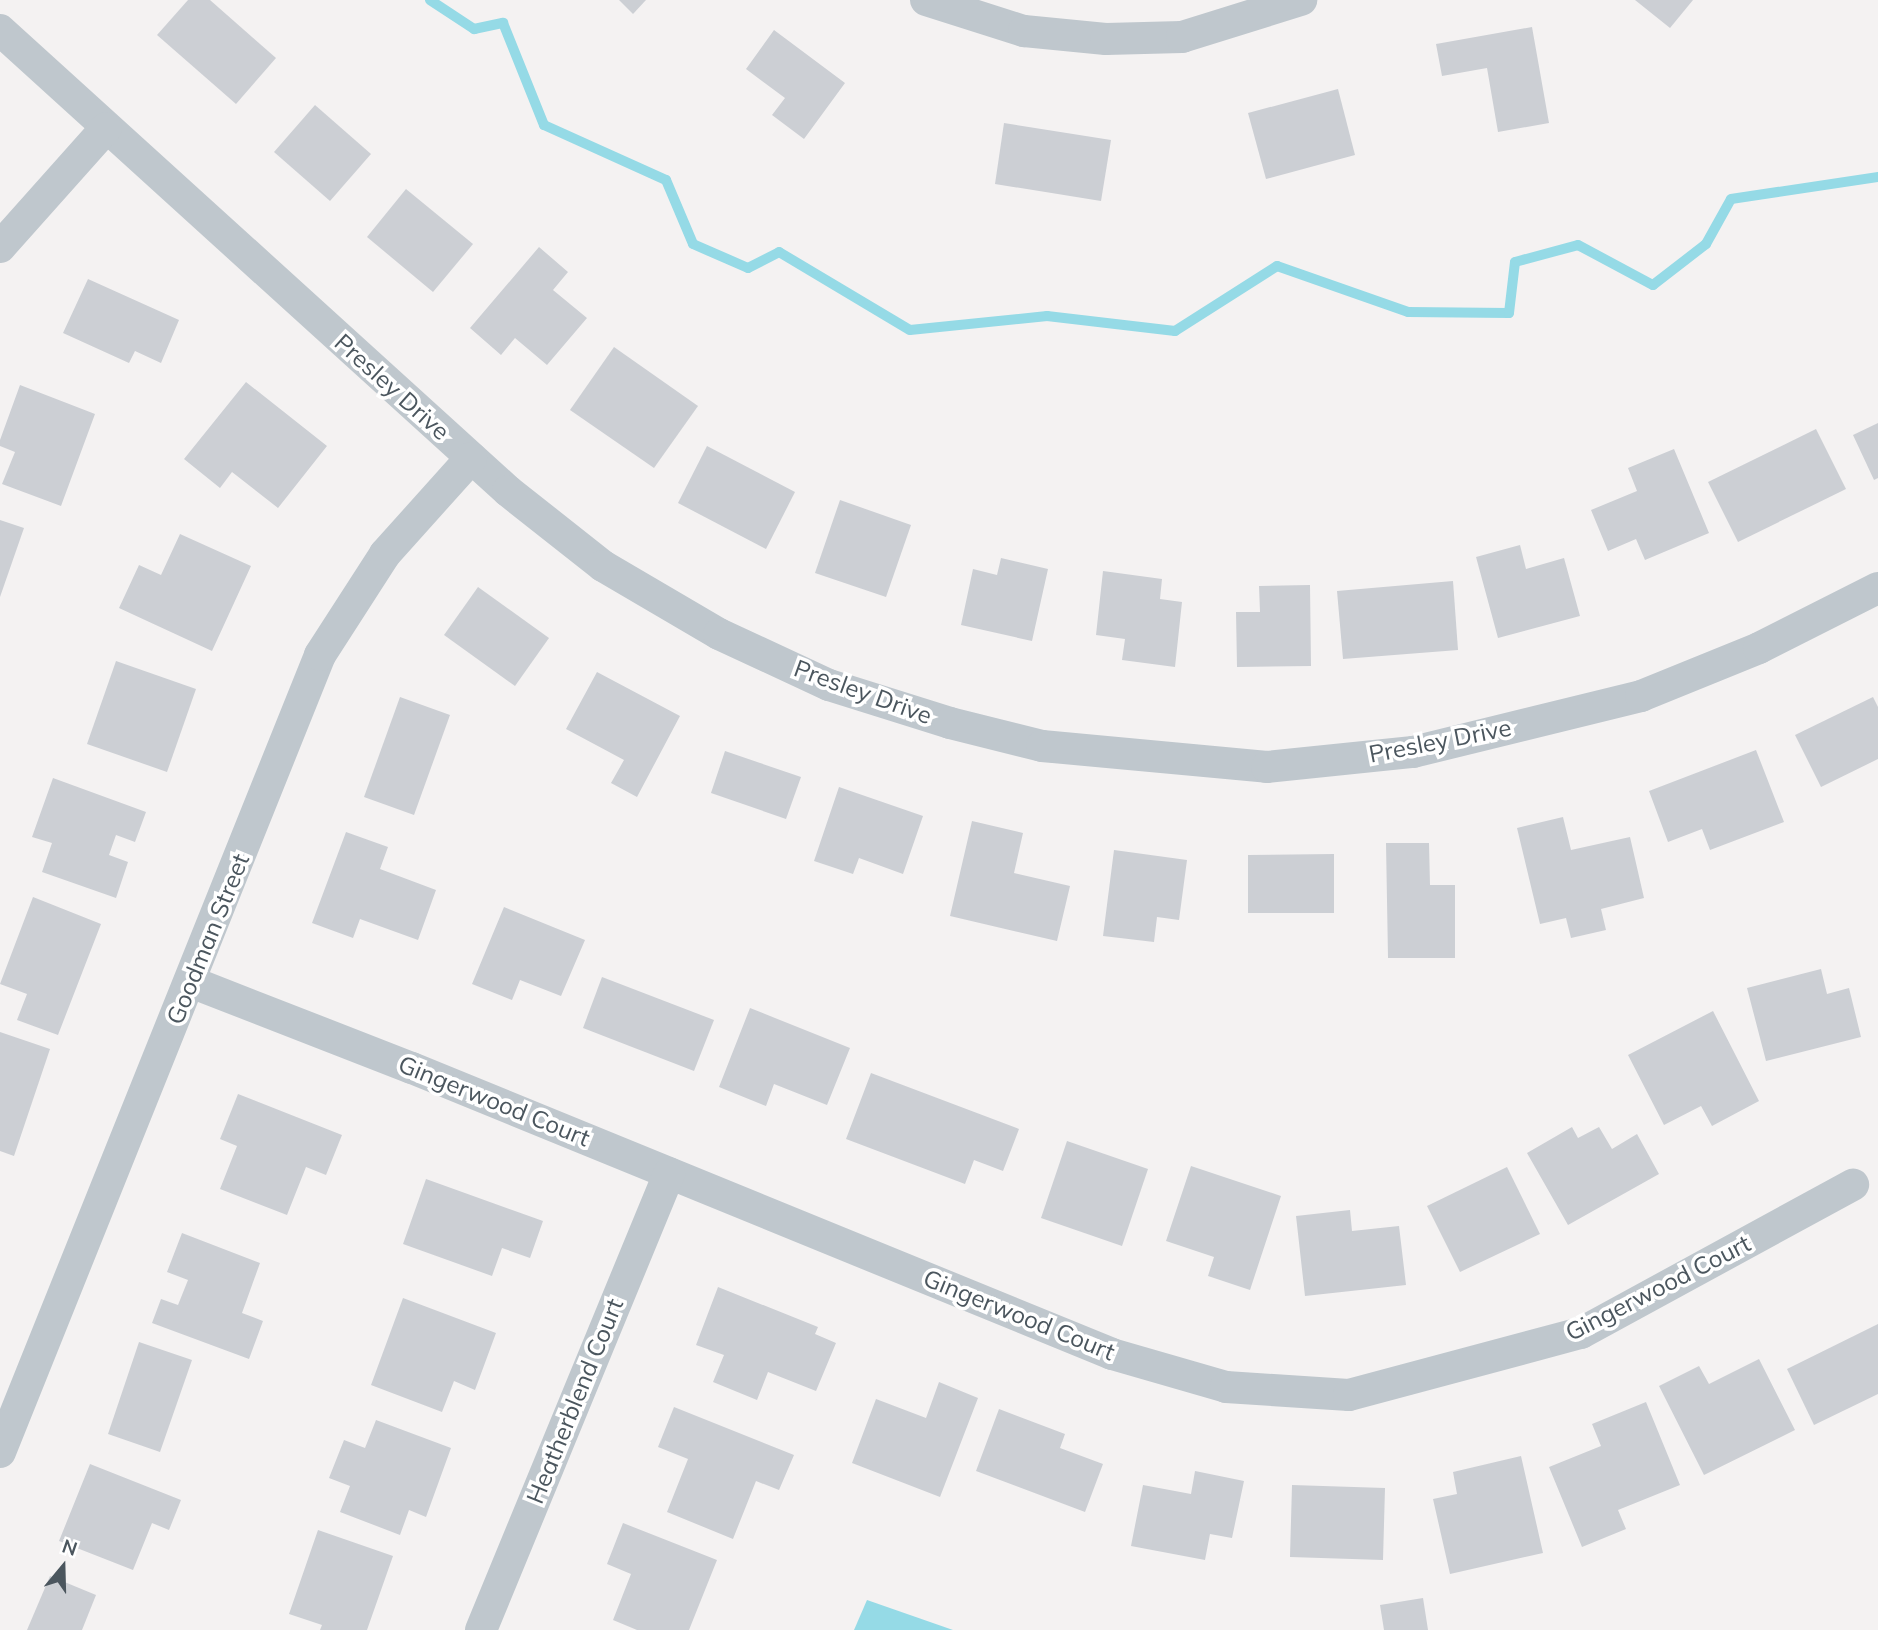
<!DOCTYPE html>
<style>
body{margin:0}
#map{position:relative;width:1878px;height:1630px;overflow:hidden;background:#f4f2f2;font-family:Mulish,sans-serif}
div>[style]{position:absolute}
.water>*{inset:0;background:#95dae6}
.stream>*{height:10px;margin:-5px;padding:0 5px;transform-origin:5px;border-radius:5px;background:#95dae6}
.building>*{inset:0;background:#cccfd4}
.street>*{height:32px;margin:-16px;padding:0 16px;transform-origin:16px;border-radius:16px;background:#bfc7cd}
span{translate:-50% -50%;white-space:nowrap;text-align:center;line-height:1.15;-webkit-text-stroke:7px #fff;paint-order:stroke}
.street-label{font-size:24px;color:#4b565e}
.north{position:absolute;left:28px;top:1532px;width:70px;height:70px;-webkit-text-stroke:5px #fff;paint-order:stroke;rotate:19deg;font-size:19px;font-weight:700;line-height:28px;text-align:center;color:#4b565e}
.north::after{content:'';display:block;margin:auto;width:24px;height:32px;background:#4b565e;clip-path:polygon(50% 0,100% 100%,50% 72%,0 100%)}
</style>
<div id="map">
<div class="water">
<div style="clip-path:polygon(867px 1600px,953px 1630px,854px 1630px)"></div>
</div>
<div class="stream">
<div style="left:430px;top:0;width:53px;rotate:33.4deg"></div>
<div style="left:474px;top:29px;width:30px;rotate:-12deg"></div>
<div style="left:503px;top:23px;width:110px;rotate:68.1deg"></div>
<div style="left:544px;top:125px;width:134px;rotate:24.3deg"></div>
<div style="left:666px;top:180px;width:69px;rotate:67.1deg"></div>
<div style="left:693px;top:244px;width:60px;rotate:23.6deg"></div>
<div style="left:748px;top:268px;width:35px;rotate:-27deg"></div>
<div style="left:779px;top:252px;width:152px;rotate:30.8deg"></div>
<div style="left:910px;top:330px;width:138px;rotate:-5.8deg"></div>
<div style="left:1047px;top:316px;width:129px;rotate:6.7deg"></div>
<div style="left:1175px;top:331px;width:121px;rotate:-32.5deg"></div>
<div style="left:1277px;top:266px;width:139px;rotate:19.3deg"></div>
<div style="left:1408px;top:312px;width:101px;rotate:0.6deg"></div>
<div style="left:1509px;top:313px;width:51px;rotate:-83.3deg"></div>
<div style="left:1515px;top:262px;width:65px;rotate:-15.1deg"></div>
<div style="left:1578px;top:245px;width:85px;rotate:28.1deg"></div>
<div style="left:1653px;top:285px;width:67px;rotate:-37.7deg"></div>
<div style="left:1706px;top:244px;width:51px;rotate:-60.9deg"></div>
<div style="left:1731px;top:199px;width:149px;rotate:-8.5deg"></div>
</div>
<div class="building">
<div style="clip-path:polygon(188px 0,210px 0,276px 58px,236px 104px,157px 35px)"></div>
<div style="clip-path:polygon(619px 0,646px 0,633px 14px)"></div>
<div style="clip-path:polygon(1635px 0,1693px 0,1670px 28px)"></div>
<div style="clip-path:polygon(1532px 27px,1549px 123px,1498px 132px,1487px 68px,1442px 76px,1436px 44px)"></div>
<div style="clip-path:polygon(774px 30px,845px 83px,804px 139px,772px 115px,785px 98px,746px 69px)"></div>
<div style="clip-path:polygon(1338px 89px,1355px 155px,1266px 179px,1248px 113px)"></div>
<div style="clip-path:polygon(315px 105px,371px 154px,330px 201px,274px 152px)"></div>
<div style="clip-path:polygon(1004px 123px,1111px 140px,1101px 201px,995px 184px)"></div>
<div style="clip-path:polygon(406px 189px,473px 244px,433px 292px,367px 237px)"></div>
<div style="clip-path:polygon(539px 247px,568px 272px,553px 290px,587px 318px,547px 365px,515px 338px,501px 355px,470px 328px)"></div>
<div style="clip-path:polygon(88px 279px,179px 320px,161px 363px,135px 351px,129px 363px,63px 333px)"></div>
<div style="clip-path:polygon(614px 347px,698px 406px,654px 468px,570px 410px)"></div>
<div style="clip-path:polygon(246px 382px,327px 446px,278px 508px,232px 472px,220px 488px,184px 459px)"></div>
<div style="clip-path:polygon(20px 385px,95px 414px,61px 506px,2px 484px,15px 452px,0 446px,0 440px)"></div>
<div style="clip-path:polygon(1878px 423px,1878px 478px,1874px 480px,1853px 435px)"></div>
<div style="clip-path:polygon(1816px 429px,1846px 489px,1738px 542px,1708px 482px)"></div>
<div style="clip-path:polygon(707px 446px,795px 492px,766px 549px,678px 503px)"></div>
<div style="clip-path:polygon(1674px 449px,1709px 533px,1645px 560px,1636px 539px,1608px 551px,1591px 510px,1637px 491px,1628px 468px)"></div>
<div style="clip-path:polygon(840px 500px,911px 525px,886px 597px,815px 573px)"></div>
<div style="clip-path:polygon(0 520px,24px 528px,0 597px)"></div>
<div style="clip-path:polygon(180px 534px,251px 566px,212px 651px,119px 608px,139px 565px,161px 575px)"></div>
<div style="clip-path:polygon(1520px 545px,1526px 569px,1564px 558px,1580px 616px,1498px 638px,1476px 557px)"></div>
<div style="clip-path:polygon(1001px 558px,1048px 569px,1032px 641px,961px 625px,973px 569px,997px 575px)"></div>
<div style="clip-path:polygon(1103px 571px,1162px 579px,1160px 599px,1182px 602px,1175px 667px,1122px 660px,1125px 639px,1096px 635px)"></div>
<div style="clip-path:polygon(1453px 581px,1458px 650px,1343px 659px,1337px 591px)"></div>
<div style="clip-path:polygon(1310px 585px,1311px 666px,1237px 667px,1236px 612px,1260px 612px,1259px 586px)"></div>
<div style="clip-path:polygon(478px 587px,549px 638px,515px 686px,444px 635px)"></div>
<div style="clip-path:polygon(116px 661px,196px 689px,167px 772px,87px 744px)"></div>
<div style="clip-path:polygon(597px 672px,680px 716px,637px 797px,611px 783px,624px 760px,566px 729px)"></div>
<div style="clip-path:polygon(400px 697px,450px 715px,414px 815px,364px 797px)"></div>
<div style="clip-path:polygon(1873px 697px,1878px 707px,1878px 759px,1821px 787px,1795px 735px)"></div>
<div style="clip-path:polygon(1756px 750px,1784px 822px,1710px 850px,1702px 829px,1668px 842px,1649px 791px)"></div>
<div style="clip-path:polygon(725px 751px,801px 777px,786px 819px,711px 793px)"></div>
<div style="clip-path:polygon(53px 778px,146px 812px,135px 842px,116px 835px,109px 855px,128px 862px,116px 898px,42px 872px,52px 843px,32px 837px)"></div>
<div style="clip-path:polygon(839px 787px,923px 816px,903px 874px,859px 858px,853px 874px,814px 861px)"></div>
<div style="clip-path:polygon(1563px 817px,1571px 850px,1630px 837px,1644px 898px,1601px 909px,1606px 930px,1571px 938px,1566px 918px,1540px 924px,1517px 828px)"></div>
<div style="clip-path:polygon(972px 821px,1023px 833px,1014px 873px,1070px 886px,1057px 941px,950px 916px)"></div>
<div style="clip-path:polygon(346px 832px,388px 847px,380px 869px,436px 890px,418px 940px,360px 919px,353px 938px,312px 923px)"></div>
<div style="clip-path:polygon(1386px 843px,1429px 843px,1430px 885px,1455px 885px,1455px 958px,1388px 958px)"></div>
<div style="clip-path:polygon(1114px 850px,1187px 860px,1179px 920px,1157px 917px,1154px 942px,1103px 936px)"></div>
<div style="clip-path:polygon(1334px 854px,1334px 913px,1248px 913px,1248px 855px)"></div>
<div style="clip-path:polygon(33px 897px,101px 924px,58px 1035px,17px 1020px,27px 994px,0 984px)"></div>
<div style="clip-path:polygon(504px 907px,585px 940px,561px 996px,520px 980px,512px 1000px,472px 984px)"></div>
<div style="clip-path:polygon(1821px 969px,1827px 994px,1849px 988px,1861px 1037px,1766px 1061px,1747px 988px)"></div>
<div style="clip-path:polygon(602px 977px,714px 1020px,694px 1071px,583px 1028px)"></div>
<div style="clip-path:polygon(750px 1008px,850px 1048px,827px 1105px,774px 1084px,766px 1106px,719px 1087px)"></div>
<div style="clip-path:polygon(1713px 1011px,1759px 1101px,1712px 1126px,1701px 1106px,1664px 1125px,1628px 1055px)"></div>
<div style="clip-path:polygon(0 1032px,50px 1049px,14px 1156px,0 1151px)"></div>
<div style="clip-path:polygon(871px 1073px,1019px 1129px,1003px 1171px,974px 1160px,965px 1184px,846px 1139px)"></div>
<div style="clip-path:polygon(238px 1094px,342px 1135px,326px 1175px,306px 1167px,287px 1215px,220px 1189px,237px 1146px,220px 1139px)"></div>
<div style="clip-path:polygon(1572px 1127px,1578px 1138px,1599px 1127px,1612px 1149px,1637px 1134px,1659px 1174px,1568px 1225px,1527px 1153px)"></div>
<div style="clip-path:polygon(1067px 1141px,1148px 1169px,1122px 1246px,1041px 1218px)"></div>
<div style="clip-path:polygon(1191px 1166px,1281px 1196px,1250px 1290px,1208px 1276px,1214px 1257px,1166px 1241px)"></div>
<div style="clip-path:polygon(1507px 1167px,1540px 1234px,1460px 1272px,1427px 1206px)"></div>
<div style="clip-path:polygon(426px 1179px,543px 1221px,530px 1258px,502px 1248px,492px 1276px,403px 1244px)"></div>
<div style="clip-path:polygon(1350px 1210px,1352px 1231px,1399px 1226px,1406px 1285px,1305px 1296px,1296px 1216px)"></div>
<div style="clip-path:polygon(182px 1233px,260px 1263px,242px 1313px,263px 1321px,249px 1359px,152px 1323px,161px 1299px,178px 1305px,188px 1280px,167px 1272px)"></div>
<div style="clip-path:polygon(718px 1287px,818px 1327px,815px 1334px,836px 1343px,816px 1391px,768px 1372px,757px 1400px,713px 1382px,724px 1355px,696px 1345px)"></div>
<div style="clip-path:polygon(403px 1298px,496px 1333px,475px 1390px,454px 1381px,442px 1412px,371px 1385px)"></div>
<div style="clip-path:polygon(1878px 1324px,1878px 1394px,1814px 1425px,1787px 1369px)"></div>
<div style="clip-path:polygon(139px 1342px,192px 1360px,160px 1452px,108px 1434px)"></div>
<div style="clip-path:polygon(1759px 1359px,1795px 1430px,1704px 1475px,1659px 1386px,1699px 1366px,1709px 1384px)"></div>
<div style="clip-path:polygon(939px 1382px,978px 1398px,940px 1497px,852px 1463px,876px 1399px,926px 1418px)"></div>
<div style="clip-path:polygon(1646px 1402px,1680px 1485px,1618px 1510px,1626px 1529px,1582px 1547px,1549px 1467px,1601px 1446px,1592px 1424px)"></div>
<div style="clip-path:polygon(674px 1407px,794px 1455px,779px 1490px,756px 1481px,733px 1539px,667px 1512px,688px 1459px,658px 1447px)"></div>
<div style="clip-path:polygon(999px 1409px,1065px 1434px,1060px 1448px,1103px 1464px,1085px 1512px,976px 1471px)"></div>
<div style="clip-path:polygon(376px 1420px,451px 1448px,426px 1517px,409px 1510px,400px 1535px,340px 1512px,350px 1486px,329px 1478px,344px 1440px,365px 1448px)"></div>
<div style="clip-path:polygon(1521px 1456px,1543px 1553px,1450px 1574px,1433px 1499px,1457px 1494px,1453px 1472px)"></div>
<div style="clip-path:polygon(90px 1464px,181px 1500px,169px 1530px,152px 1523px,133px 1570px,59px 1541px)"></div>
<div style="clip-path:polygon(1195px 1471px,1244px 1481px,1232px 1538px,1210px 1534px,1205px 1560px,1131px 1546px,1143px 1485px,1191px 1494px)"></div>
<div style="clip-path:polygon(1292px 1485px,1385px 1488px,1383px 1560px,1290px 1557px)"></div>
<div style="clip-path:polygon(623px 1523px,717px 1560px,689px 1630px,637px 1630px,613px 1620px,631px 1574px,607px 1564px)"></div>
<div style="clip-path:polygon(318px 1530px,393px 1556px,367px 1630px,320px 1630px,322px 1625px,289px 1614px)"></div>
<div style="clip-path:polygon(50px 1576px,96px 1595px,82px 1630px,27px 1630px)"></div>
<div style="clip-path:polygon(1423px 1598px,1428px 1630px,1384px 1630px,1380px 1605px)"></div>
</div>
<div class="street">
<div style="left:926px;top:0;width:103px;rotate:17.6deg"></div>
<div style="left:1024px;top:31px;width:82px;rotate:5.6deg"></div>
<div style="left:1106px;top:39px;width:76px;rotate:-1.5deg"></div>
<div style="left:1182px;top:37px;width:125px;rotate:-17.3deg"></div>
<div style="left:0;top:30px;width:686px;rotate:42.22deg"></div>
<div style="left:508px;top:491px;width:121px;rotate:38.3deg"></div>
<div style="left:603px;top:566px;width:134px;rotate:30.4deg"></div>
<div style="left:719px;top:634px;width:121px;rotate:24.9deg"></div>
<div style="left:829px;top:685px;width:127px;rotate:17.4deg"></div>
<div style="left:950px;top:723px;width:95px;rotate:14deg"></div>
<div style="left:1042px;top:746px;width:226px;rotate:5.3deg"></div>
<div style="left:1267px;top:767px;width:147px;rotate:-5.9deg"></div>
<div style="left:1413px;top:752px;width:235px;rotate:-13.8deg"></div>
<div style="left:1641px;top:696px;width:127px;rotate:-22.1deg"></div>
<div style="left:1759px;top:648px;width:133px;rotate:-26.8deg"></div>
<div style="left:0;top:247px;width:159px;rotate:-48.3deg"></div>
<div style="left:191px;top:982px;width:237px;rotate:21.3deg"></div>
<div style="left:412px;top:1068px;width:756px;rotate:22.22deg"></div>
<div style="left:1112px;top:1354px;width:119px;rotate:16.1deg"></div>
<div style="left:1226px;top:1387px;width:123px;rotate:3.7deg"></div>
<div style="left:1349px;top:1395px;width:240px;rotate:-15deg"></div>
<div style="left:1581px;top:1333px;width:310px;rotate:-28.6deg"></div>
<div style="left:0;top:1452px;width:859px;rotate:-68.12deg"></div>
<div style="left:320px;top:655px;width:120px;rotate:-57.2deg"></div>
<div style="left:385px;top:554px;width:129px;rotate:-48.1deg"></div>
<div style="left:481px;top:1630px;width:494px;rotate:-67.6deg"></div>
</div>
<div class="street-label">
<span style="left:392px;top:387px;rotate:42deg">Presley Drive</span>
<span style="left:863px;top:692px;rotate:20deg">Presley Drive</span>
<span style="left:1440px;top:741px;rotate:-11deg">Presley Drive</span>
<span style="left:208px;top:939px;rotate:-68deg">Goodman Street</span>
<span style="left:494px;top:1101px;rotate:22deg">Gingerwood Court</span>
<span style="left:1658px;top:1288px;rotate:-27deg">Gingerwood Court</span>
<span style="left:1019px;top:1315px;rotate:22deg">Gingerwood Court</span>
<span style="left:575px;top:1401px;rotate:-68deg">Heatherblend Court</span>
</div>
<div class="north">N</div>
</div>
